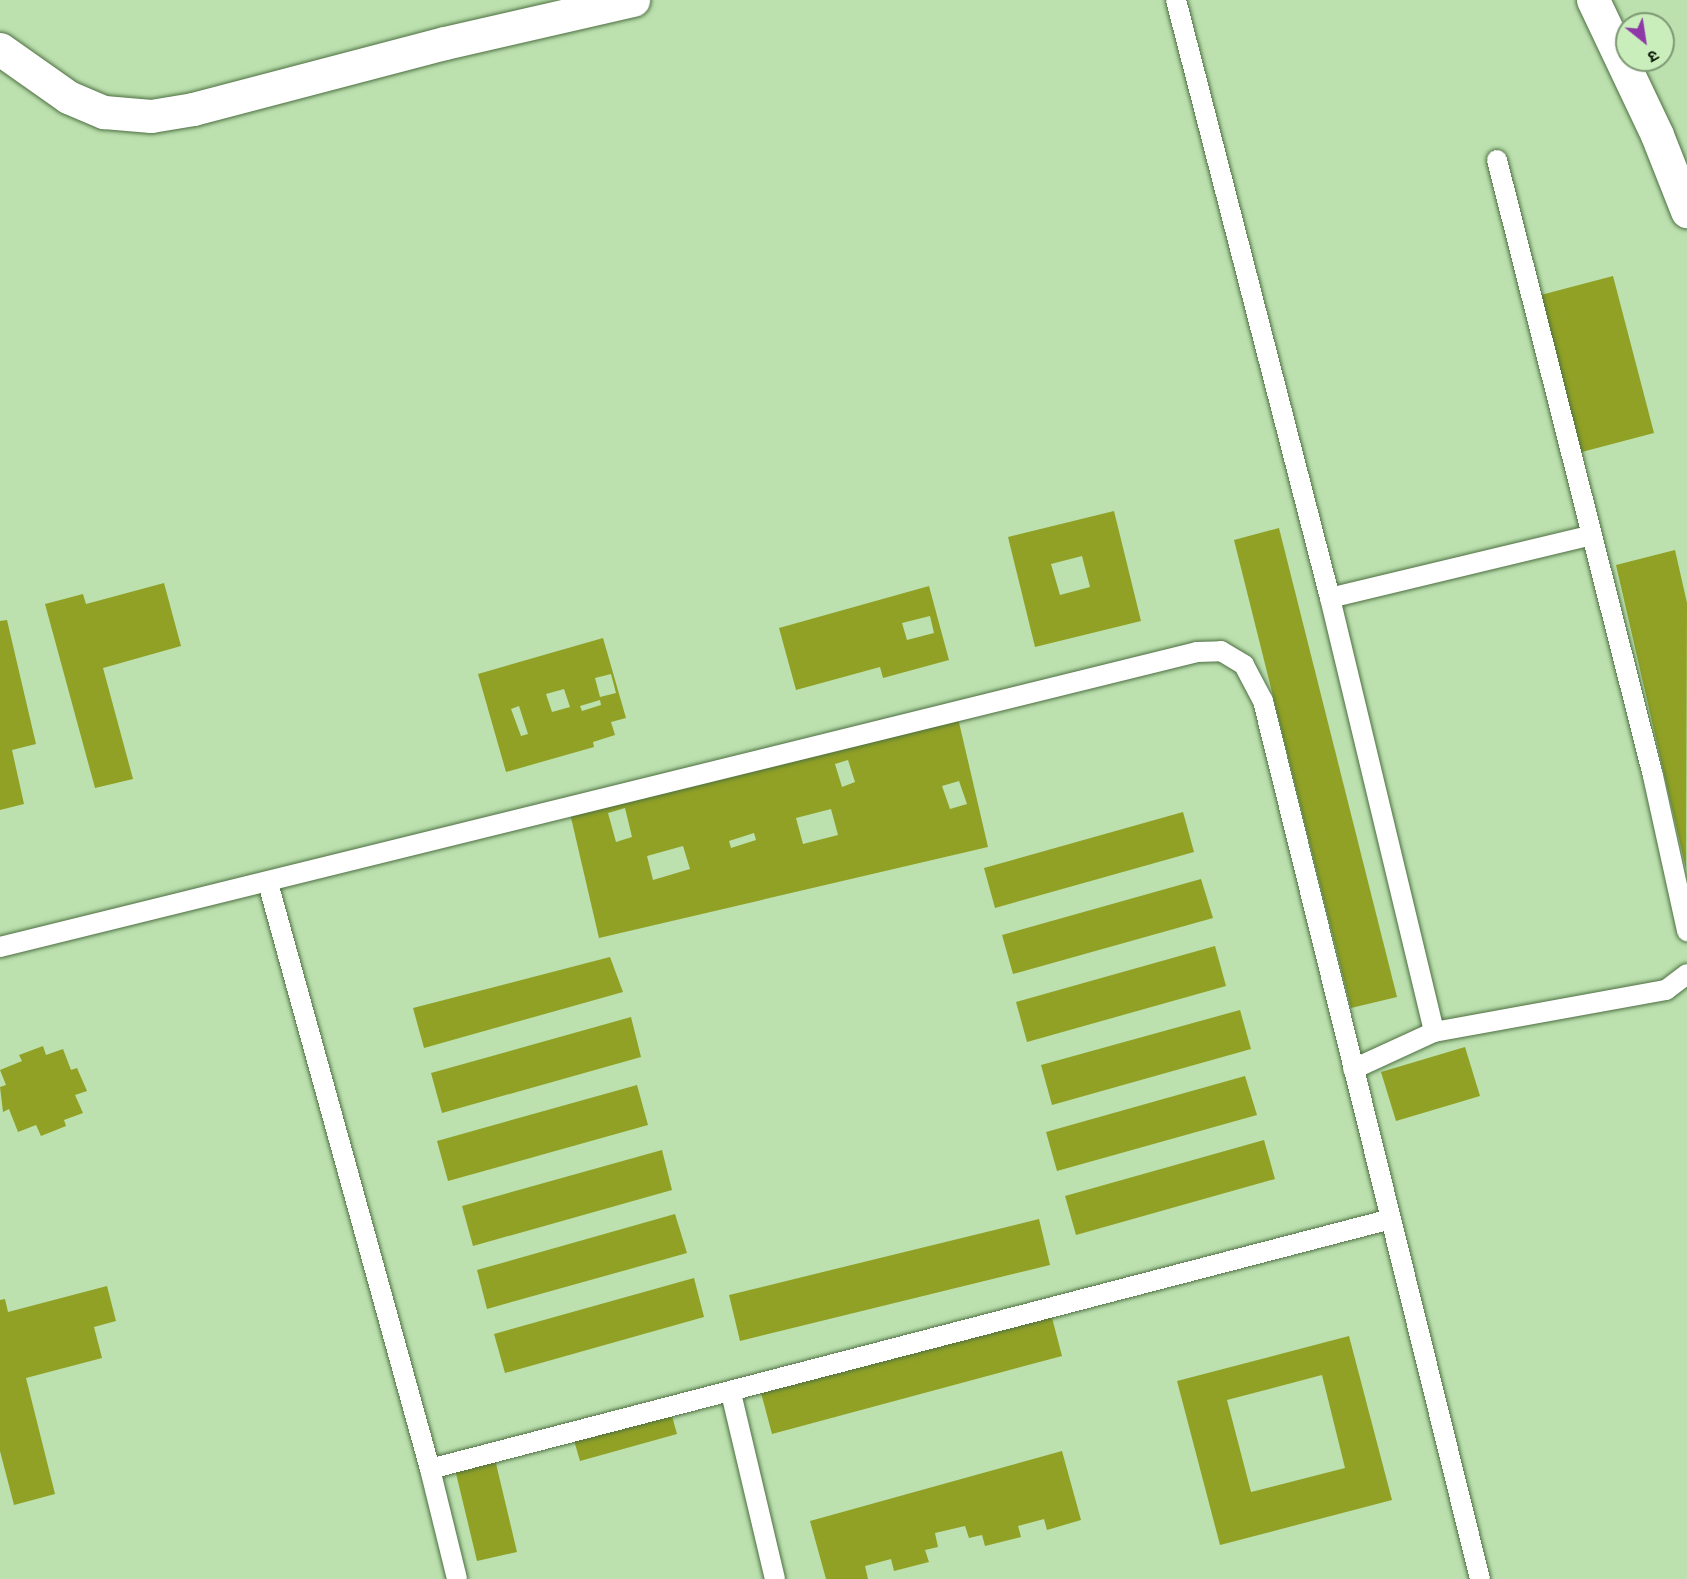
<!DOCTYPE html>
<meta charset="utf-8">
<style>
body{margin:0}
#map{position:relative;width:1687px;height:1579px;overflow:hidden;background:#bce1af;font-family:"Varela Round","Noto Sans Devanagari",sans-serif}
div>[style]{position:absolute}
.building>*{inset:0;background:#90a125}
.roads{filter:drop-shadow(0 0 2px #4e6f42) drop-shadow(0 0 2px #4e6f42)}
.service>*{height:20px;margin:-10px;padding:0 10px;transform-origin:10px;border-radius:10px;background:#fff}
.minor>*{height:33px;margin:-16.5px;padding:0 16.5px;transform-origin:16.5px;border-radius:16.5px;background:#fff}
.tertiary>*{height:33px;margin:-16.5px;padding:0 16.5px;transform-origin:16.5px;border-radius:16.5px;background:#fff}
span{translate:-50% -50%;white-space:nowrap;text-align:center;line-height:1.15;-webkit-text-stroke:5px #c9eebc;paint-order:stroke}
.north{position:absolute;left:1615px;top:12px;width:60px;height:60px;box-sizing:border-box;background:#c9eebc;border:2px solid #7d9873;border-radius:50%;rotate:150deg;font-size:16px;font-weight:700;line-height:24px;text-align:center;color:#0a1706}
.north::after{content:'';display:block;margin:auto;width:21px;height:27px;background:#8e39a7;clip-path:polygon(50% 0,100% 100%,50% 72%,0 100%)}
</style>
<div id="map">
<div class="building">
<div style="clip-path:polygon(1613px 276px,1654px 433px,1578px 453px,1537px 296px)"></div>
<div style="clip-path:polygon(evenodd,1114px 511px,1141px 621px,1035px 647px,1008px 537px,1114px 511px,1082px 556px,1090px 587px,1060px 595px,1051px 564px,1082px 556px)"></div>
<div style="clip-path:polygon(1279px 528px,1397px 997px,1351px 1008px,1234px 540px)"></div>
<div style="clip-path:polygon(1675px 550px,1687px 603px,1686px 869px,1616px 565px)"></div>
<div style="clip-path:polygon(164px 583px,181px 646px,103px 668px,133px 779px,95px 788px,45px 604px,83px 594px,86px 604px)"></div>
<div style="clip-path:polygon(evenodd,929px 586px,949px 660px,883px 678px,880px 667px,796px 690px,779px 628px,929px 586px,930px 616px,934px 633px,907px 640px,902px 623px,930px 616px)"></div>
<div style="clip-path:polygon(7px 620px,36px 744px,12px 750px,24px 804px,0 810px,0 621px)"></div>
<div style="clip-path:polygon(evenodd,603px 638px,626px 718px,611px 722px,615px 735px,593px 742px,594px 747px,506px 772px,478px 674px,603px 638px,611px 674px,616px 693px,600px 697px,595px 678px,611px 674px,603px 638px,564px 689px,570px 707px,552px 712px,546px 694px,564px 689px,603px 638px,600px 700px,601px 705px,582px 711px,580px 706px,600px 700px,603px 638px,519px 706px,528px 734px,521px 736px,511px 709px,519px 706px)"></div>
<div style="clip-path:polygon(evenodd,958px 718px,988px 847px,599px 938px,569px 809px,958px 718px,848px 760px,855px 782px,842px 787px,835px 764px,848px 760px,958px 718px,959px 781px,967px 804px,950px 809px,942px 786px,959px 781px,958px 718px,625px 808px,632px 837px,616px 842px,608px 813px,625px 808px,958px 718px,831px 809px,838px 835px,803px 844px,796px 818px,831px 809px,958px 718px,754px 833px,756px 840px,731px 848px,729px 841px,754px 833px,958px 718px,683px 846px,690px 869px,653px 880px,647px 856px,683px 846px)"></div>
<div style="clip-path:polygon(1183px 812px,1194px 852px,995px 908px,984px 868px)"></div>
<div style="clip-path:polygon(1201px 879px,1213px 918px,1013px 974px,1002px 935px)"></div>
<div style="clip-path:polygon(1215px 946px,1226px 986px,1027px 1042px,1016px 1002px)"></div>
<div style="clip-path:polygon(610px 957px,623px 992px,424px 1048px,413px 1008px)"></div>
<div style="clip-path:polygon(1240px 1010px,1251px 1049px,1052px 1105px,1041px 1065px)"></div>
<div style="clip-path:polygon(631px 1017px,641px 1057px,442px 1113px,431px 1073px)"></div>
<div style="clip-path:polygon(43px 1046px,46px 1055px,63px 1049px,71px 1070px,77px 1068px,87px 1091px,75px 1095px,83px 1113px,64px 1120px,66px 1126px,41px 1136px,36px 1125px,18px 1132px,9px 1109px,3px 1112px,0 1087px,6px 1085px,0 1070px,22px 1061px,19px 1055px)"></div>
<div style="clip-path:polygon(1465px 1047px,1480px 1096px,1396px 1121px,1381px 1072px)"></div>
<div style="clip-path:polygon(1245px 1076px,1257px 1115px,1057px 1171px,1046px 1132px)"></div>
<div style="clip-path:polygon(637px 1085px,648px 1125px,448px 1181px,437px 1141px)"></div>
<div style="clip-path:polygon(1264px 1140px,1275px 1179px,1076px 1235px,1065px 1196px)"></div>
<div style="clip-path:polygon(662px 1150px,672px 1190px,473px 1246px,462px 1206px)"></div>
<div style="clip-path:polygon(675px 1214px,687px 1253px,487px 1309px,477px 1270px)"></div>
<div style="clip-path:polygon(1039px 1219px,1050px 1265px,740px 1341px,729px 1295px)"></div>
<div style="clip-path:polygon(694px 1278px,704px 1317px,505px 1373px,494px 1334px)"></div>
<div style="clip-path:polygon(107px 1286px,116px 1321px,94px 1327px,102px 1358px,26px 1378px,55px 1494px,14px 1505px,0 1451px,0 1300px,5px 1299px,8px 1312px)"></div>
<div style="clip-path:polygon(1050px 1310px,1062px 1356px,772px 1434px,760px 1389px)"></div>
<div style="clip-path:polygon(evenodd,1349px 1336px,1392px 1500px,1220px 1545px,1177px 1381px,1349px 1336px,1322px 1375px,1345px 1468px,1251px 1492px,1227px 1400px,1322px 1375px)"></div>
<div style="clip-path:polygon(670px 1409px,677px 1434px,580px 1461px,573px 1437px)"></div>
<div style="clip-path:polygon(1062px 1451px,1081px 1520px,1047px 1530px,1044px 1519px,1018px 1526px,1021px 1537px,985px 1546px,982px 1535px,969px 1538px,965px 1526px,935px 1533px,938px 1547px,925px 1550px,929px 1562px,894px 1571px,891px 1559px,865px 1566px,868px 1579px,826px 1579px,810px 1521px)"></div>
<div style="clip-path:polygon(494px 1455px,517px 1552px,477px 1561px,454px 1465px)"></div>
</div>
<div class="roads">
<div class="service">
<div style="left:1176px;top:0;width:618px;rotate:75.56deg"></div>
<div style="left:1330px;top:598px;width:446px;rotate:76.5deg"></div>
<div style="left:1434px;top:1032px;width:89px;rotate:155.4deg"></div>
<div style="left:1497px;top:160px;width:635px;rotate:75.79deg"></div>
<div style="left:1653px;top:776px;width:159px;rotate:77.6deg"></div>
<div style="left:1330px;top:598px;width:269px;rotate:-13.5deg"></div>
<div style="left:268px;top:883px;width:608px;rotate:74.55deg"></div>
<div style="left:430px;top:1469px;width:113px;rotate:76.2deg"></div>
<div style="left:0;top:947px;width:1233px;rotate:-13.84deg"></div>
<div style="left:1197px;top:652px;width:24px;rotate:-2deg"></div>
<div style="left:1221px;top:651px;width:27px;rotate:31deg"></div>
<div style="left:1244px;top:665px;width:41px;rotate:62.2deg"></div>
<div style="left:1263px;top:701px;width:904px;rotate:76.12deg"></div>
<div style="left:1434px;top:1032px;width:236px;rotate:-10.3deg"></div>
<div style="left:1666px;top:990px;width:26px;rotate:-37deg"></div>
<div style="left:731px;top:1393px;width:191px;rotate:76.7deg"></div>
<div style="left:430px;top:1469px;width:993px;rotate:-14.58deg"></div>
</div>
<div class="minor">
<div style="left:0;top:49px;width:83px;rotate:35.2deg"></div>
<div style="left:68px;top:97px;width:39px;rotate:23deg"></div>
<div style="left:104px;top:112px;width:47px;rotate:4.9deg"></div>
<div style="left:151px;top:116px;width:43px;rotate:-9.5deg"></div>
<div style="left:193px;top:109px;width:260px;rotate:-14.7deg"></div>
<div style="left:445px;top:43px;width:193px;rotate:-12.9deg"></div>
</div>
<div class="tertiary">
<div style="left:1593px;top:0;width:149px;rotate:64.6deg"></div>
<div style="left:1657px;top:135px;width:82px;rotate:68.5deg"></div>
</div>
</div>
<div class="north">उ</div>
</div>
